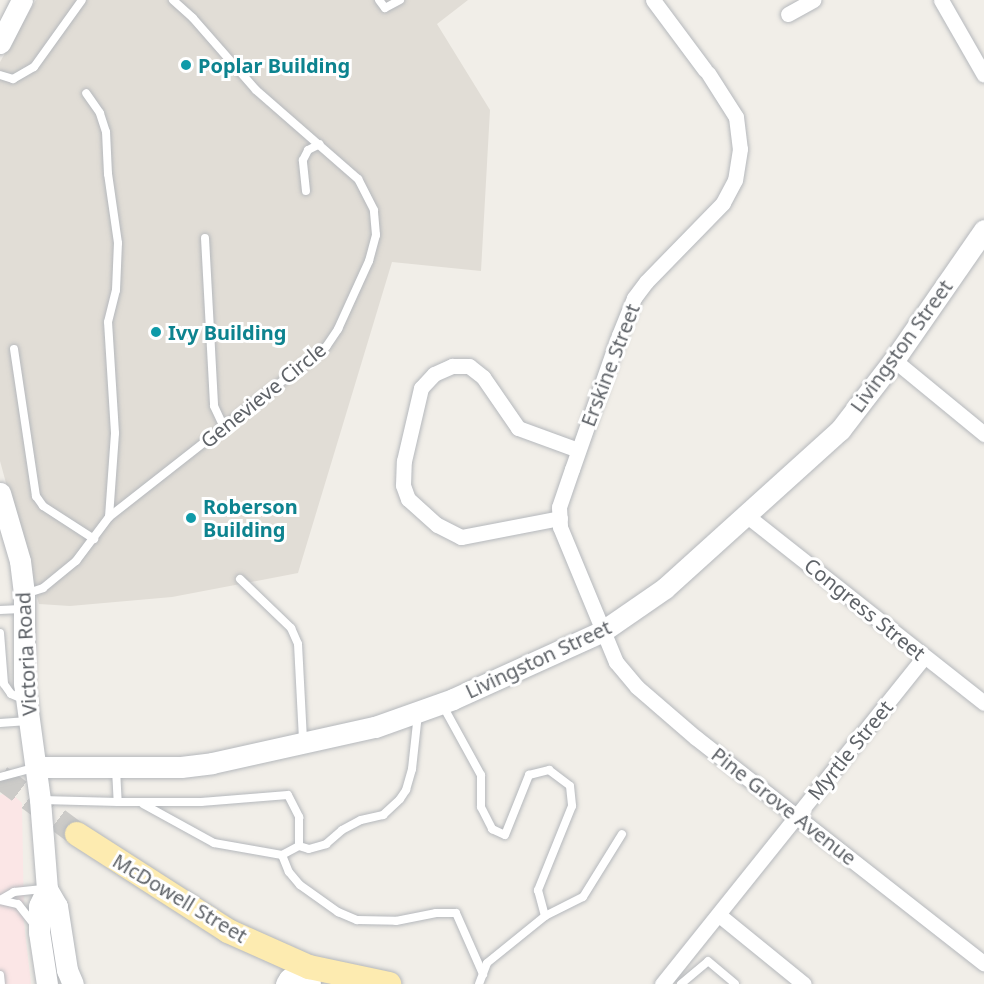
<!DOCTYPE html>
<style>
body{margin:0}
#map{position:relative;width:984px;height:984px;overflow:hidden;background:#f1eee8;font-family:"Noto Sans",sans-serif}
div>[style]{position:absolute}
.education>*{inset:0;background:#e1ddd6}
.medical>*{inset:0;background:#fbe6e6}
.primary-tunnel>*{height:24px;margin-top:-12px;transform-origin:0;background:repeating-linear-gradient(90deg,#cccbc8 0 24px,transparent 0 36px)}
.roads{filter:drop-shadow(0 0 2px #b5b8bc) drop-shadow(0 0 2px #b5b8bc)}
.lane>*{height:8px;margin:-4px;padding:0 4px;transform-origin:4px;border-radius:4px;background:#fff}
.street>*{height:15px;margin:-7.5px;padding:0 7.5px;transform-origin:7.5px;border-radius:7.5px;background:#fff}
.secondary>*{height:21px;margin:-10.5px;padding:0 10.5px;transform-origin:10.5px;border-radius:10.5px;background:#fff}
.primary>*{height:24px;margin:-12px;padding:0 12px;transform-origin:12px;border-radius:12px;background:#fdebb0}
.dots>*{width:16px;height:16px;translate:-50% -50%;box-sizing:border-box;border:3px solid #fff;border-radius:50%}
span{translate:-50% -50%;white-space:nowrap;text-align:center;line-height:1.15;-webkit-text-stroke:6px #fff;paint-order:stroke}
.culture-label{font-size:20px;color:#0d838f;font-weight:700}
.left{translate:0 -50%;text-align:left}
.street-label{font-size:20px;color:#5f6368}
</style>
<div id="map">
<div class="education">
<div style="clip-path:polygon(36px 0,468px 0,437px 24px,490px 110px,481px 271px,392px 262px,298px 573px,172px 597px,70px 606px,39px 604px,0 461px,0 62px)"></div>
</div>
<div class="medical">
<div style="clip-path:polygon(10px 792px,22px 803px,24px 922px,31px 984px,0 984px,0 795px)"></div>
</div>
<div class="primary-tunnel">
<div style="left:0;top:777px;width:96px;rotate:36.5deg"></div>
</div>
<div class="roads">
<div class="lane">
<div style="left:379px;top:0;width:10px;rotate:53deg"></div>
<div style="left:385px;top:8px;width:17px;rotate:-28deg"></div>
<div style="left:0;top:75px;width:14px;rotate:17deg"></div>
<div style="left:13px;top:79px;width:24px;rotate:-30deg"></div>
<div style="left:34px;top:67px;width:82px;rotate:-54.4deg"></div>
<div style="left:306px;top:191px;width:31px;rotate:-96deg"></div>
<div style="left:303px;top:160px;width:11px;rotate:-63deg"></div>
<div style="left:308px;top:150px;width:13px;rotate:-27deg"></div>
<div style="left:205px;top:238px;width:168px;rotate:86.9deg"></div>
<div style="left:214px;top:406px;width:23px;rotate:65deg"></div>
<div style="left:14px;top:349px;width:149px;rotate:81.5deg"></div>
<div style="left:36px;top:496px;width:12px;rotate:55deg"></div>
<div style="left:43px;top:506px;width:61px;rotate:32.9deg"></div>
<div style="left:109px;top:517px;width:276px;rotate:-38.1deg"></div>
<div style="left:326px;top:347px;width:22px;rotate:-56deg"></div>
<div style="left:338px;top:329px;width:75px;rotate:-65.5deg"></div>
<div style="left:369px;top:261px;width:27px;rotate:-75deg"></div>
<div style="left:376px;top:235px;width:25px;rotate:-95deg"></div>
<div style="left:374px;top:210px;width:35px;rotate:-117deg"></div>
<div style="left:358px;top:179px;width:135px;rotate:-138.9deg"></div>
<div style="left:256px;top:90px;width:96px;rotate:-131.2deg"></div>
<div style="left:193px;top:18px;width:27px;rotate:-138deg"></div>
<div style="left:240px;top:579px;width:71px;rotate:43.9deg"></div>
<div style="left:291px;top:628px;width:17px;rotate:66deg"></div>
<div style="left:298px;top:644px;width:96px;rotate:87deg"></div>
<div style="left:25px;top:594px;width:19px;rotate:-18deg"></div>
<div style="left:43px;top:588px;width:43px;rotate:-39.3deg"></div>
<div style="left:76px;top:561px;width:55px;rotate:-53.1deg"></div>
<div style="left:109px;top:517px;width:84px;rotate:-85.9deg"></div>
<div style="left:115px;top:433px;width:111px;rotate:-93.6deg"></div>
<div style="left:108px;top:322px;width:33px;rotate:-76deg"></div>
<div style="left:116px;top:290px;width:47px;rotate:-87.6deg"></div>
<div style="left:118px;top:243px;width:70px;rotate:-98.2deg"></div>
<div style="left:108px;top:174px;width:42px;rotate:-92.7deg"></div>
<div style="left:106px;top:132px;width:20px;rotate:-108deg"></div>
<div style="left:100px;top:113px;width:24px;rotate:-125deg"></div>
<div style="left:0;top:610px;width:21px;rotate:-3deg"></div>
<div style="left:0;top:633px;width:51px;rotate:85.5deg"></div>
<div style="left:4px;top:684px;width:12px;rotate:55deg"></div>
<div style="left:11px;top:694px;width:13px;rotate:23deg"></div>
<div style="left:443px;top:706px;width:79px;rotate:61.2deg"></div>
<div style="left:481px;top:775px;width:32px;rotate:90deg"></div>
<div style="left:481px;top:807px;width:25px;rotate:63deg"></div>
<div style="left:492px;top:829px;width:14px;rotate:25deg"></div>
<div style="left:505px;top:835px;width:65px;rotate:-68.2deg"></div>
<div style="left:529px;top:775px;width:21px;rotate:-14deg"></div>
<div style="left:549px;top:770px;width:26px;rotate:37deg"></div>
<div style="left:570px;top:786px;width:20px;rotate:84deg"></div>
<div style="left:572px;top:806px;width:91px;rotate:112deg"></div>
<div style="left:538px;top:890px;width:27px;rotate:75deg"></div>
<div style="left:0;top:723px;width:28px;rotate:-4deg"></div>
<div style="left:116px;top:769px;width:33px;rotate:87deg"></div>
<div style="left:118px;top:802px;width:83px"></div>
<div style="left:201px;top:802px;width:87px;rotate:-4.6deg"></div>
<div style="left:288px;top:795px;width:25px;rotate:63deg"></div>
<div style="left:299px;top:817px;width:29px;rotate:90deg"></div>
<div style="left:299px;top:846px;width:10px;rotate:17deg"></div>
<div style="left:309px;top:849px;width:18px;rotate:-16deg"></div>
<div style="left:326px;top:844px;width:21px;rotate:-41deg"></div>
<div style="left:342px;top:830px;width:21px;rotate:-28deg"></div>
<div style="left:361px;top:820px;width:23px;rotate:-13deg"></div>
<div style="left:383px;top:815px;width:23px;rotate:-43deg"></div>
<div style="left:400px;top:799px;width:11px;rotate:-56deg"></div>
<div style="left:406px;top:790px;width:22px;rotate:-74deg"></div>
<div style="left:412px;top:769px;width:55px;rotate:-83.8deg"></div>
<div style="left:0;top:777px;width:34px;rotate:-15deg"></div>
<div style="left:42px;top:800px;width:76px;rotate:1.5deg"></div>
<div style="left:143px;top:804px;width:81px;rotate:28.8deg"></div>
<div style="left:214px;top:843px;width:69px;rotate:10deg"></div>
<div style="left:282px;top:855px;width:19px;rotate:-28deg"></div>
<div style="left:282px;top:855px;width:18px;rotate:68deg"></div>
<div style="left:289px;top:872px;width:17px;rotate:50deg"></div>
<div style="left:300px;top:885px;width:47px;rotate:35.4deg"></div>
<div style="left:338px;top:912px;width:21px;rotate:23deg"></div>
<div style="left:357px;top:920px;width:39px;rotate:1deg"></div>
<div style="left:396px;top:921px;width:41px;rotate:-11.3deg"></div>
<div style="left:436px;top:913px;width:20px"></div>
<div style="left:456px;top:913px;width:67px;rotate:66.1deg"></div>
<div style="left:2px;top:899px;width:14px;rotate:-30deg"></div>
<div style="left:14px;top:892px;width:31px;rotate:-6deg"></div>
<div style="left:0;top:900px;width:18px;rotate:13deg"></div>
<div style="left:18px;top:904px;width:24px;rotate:52deg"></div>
<div style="left:0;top:975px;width:9px;rotate:84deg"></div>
<div style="left:479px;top:984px;width:22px;rotate:-69deg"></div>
<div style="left:487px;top:963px;width:75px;rotate:-39deg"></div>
<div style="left:545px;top:916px;width:42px;rotate:-26.6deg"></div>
<div style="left:583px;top:897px;width:74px;rotate:-58.2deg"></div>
<div style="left:681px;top:984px;width:35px;rotate:-40deg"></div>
<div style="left:708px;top:961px;width:35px;rotate:40deg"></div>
</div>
<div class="street">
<div style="left:653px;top:0;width:87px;rotate:53.4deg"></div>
<div style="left:941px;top:0;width:86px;rotate:60.2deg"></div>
<div style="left:788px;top:14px;width:29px;rotate:-29deg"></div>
<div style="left:708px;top:73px;width:52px;rotate:57.5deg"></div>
<div style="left:736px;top:117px;width:32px;rotate:83deg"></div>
<div style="left:740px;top:149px;width:31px;rotate:99deg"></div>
<div style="left:735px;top:180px;width:26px;rotate:118deg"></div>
<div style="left:723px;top:203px;width:110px;rotate:134.3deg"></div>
<div style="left:646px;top:282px;width:20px;rotate:127deg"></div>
<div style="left:634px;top:298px;width:40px;rotate:112deg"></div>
<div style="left:619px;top:335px;width:142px;rotate:109.3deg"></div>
<div style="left:572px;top:469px;width:40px;rotate:108.9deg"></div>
<div style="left:559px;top:507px;width:20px;rotate:87deg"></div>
<div style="left:560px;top:527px;width:146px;rotate:67.5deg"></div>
<div style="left:616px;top:662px;width:33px;rotate:50deg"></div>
<div style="left:637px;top:687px;width:77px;rotate:40.8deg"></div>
<div style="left:695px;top:737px;width:367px;rotate:38.1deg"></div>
<div style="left:894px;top:360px;width:117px;rotate:39.4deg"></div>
<div style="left:746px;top:515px;width:303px;rotate:38.3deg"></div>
<div style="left:560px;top:518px;width:101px;rotate:169.1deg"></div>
<div style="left:461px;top:537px;width:27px;rotate:-153deg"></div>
<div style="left:437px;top:525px;width:39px;rotate:-138deg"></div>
<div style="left:408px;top:499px;width:15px;rotate:-110deg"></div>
<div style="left:403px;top:485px;width:24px;rotate:-88deg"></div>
<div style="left:404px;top:461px;width:75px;rotate:-76.9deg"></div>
<div style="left:421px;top:388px;width:19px;rotate:-47deg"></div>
<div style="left:434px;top:374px;width:20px;rotate:-24deg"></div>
<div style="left:452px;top:366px;width:17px"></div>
<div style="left:469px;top:366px;width:18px;rotate:38deg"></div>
<div style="left:483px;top:377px;width:62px;rotate:55.5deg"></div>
<div style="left:518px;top:428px;width:64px;rotate:20.1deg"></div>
<div style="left:719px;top:915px;width:109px;rotate:39.1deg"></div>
<div style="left:662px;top:984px;width:419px;rotate:-51.3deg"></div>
</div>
<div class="secondary">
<div style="left:0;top:43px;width:48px;rotate:-62.9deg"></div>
<div style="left:0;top:493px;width:71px;rotate:73.6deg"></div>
<div style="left:20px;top:561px;width:33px;rotate:83deg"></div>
<div style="left:24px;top:594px;width:89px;rotate:90deg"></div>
<div style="left:24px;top:683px;width:118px;rotate:82.2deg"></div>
<div style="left:40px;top:800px;width:89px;rotate:85.5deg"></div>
<div style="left:47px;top:889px;width:20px;rotate:60deg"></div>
<div style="left:57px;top:906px;width:65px;rotate:81.1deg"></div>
<div style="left:67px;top:970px;width:15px;rotate:67deg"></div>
<div style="left:36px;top:767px;width:145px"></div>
<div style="left:181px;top:767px;width:31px;rotate:-7deg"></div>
<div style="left:212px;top:763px;width:167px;rotate:-12.5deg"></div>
<div style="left:375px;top:727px;width:83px;rotate:-19.7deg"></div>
<div style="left:453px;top:699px;width:165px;rotate:-24.4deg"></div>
<div style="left:603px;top:631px;width:75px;rotate:-34.7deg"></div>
<div style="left:665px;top:588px;width:236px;rotate:-42.1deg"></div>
<div style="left:840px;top:430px;width:88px;rotate:-52.4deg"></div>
<div style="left:894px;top:360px;width:158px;rotate:-55.3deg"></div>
<div style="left:47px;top:889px;width:19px;rotate:115deg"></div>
<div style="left:39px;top:906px;width:26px;rotate:90deg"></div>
<div style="left:39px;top:932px;width:53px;rotate:81.3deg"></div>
<div style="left:286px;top:984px;width:6px;rotate:-59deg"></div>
<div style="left:289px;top:979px;width:23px;rotate:-31deg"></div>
<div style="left:309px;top:967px;width:17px;rotate:87deg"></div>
</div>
<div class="primary">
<div style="left:77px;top:834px;width:179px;rotate:32.7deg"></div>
<div style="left:228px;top:931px;width:89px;rotate:24deg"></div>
<div style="left:309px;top:967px;width:82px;rotate:12deg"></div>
</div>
</div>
<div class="dots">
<div style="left:186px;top:65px;background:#0f9aa8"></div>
<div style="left:156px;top:332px;background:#0f9aa8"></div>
<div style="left:191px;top:518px;background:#0f9aa8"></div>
</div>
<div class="culture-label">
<span class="left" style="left:198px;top:65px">Poplar Building</span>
<span class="left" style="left:168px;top:332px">Ivy Building</span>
<span class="left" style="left:203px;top:518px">Roberson<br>Building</span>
</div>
<div class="street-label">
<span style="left:901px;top:346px;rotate:-54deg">Livingston Street</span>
<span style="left:610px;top:365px;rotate:-69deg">Erskine Street</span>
<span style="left:263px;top:395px;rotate:-39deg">Genevieve Circle</span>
<span style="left:865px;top:609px;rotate:39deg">Congress Street</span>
<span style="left:26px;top:654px;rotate:-93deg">Victoria Road</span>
<span style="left:538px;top:659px;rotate:-25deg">Livingston Street</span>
<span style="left:850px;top:750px;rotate:-51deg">Myrtle Street</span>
<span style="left:784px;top:806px;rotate:38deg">Pine Grove Avenue</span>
<span style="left:180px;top:898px;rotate:31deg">McDowell Street</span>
</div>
</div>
